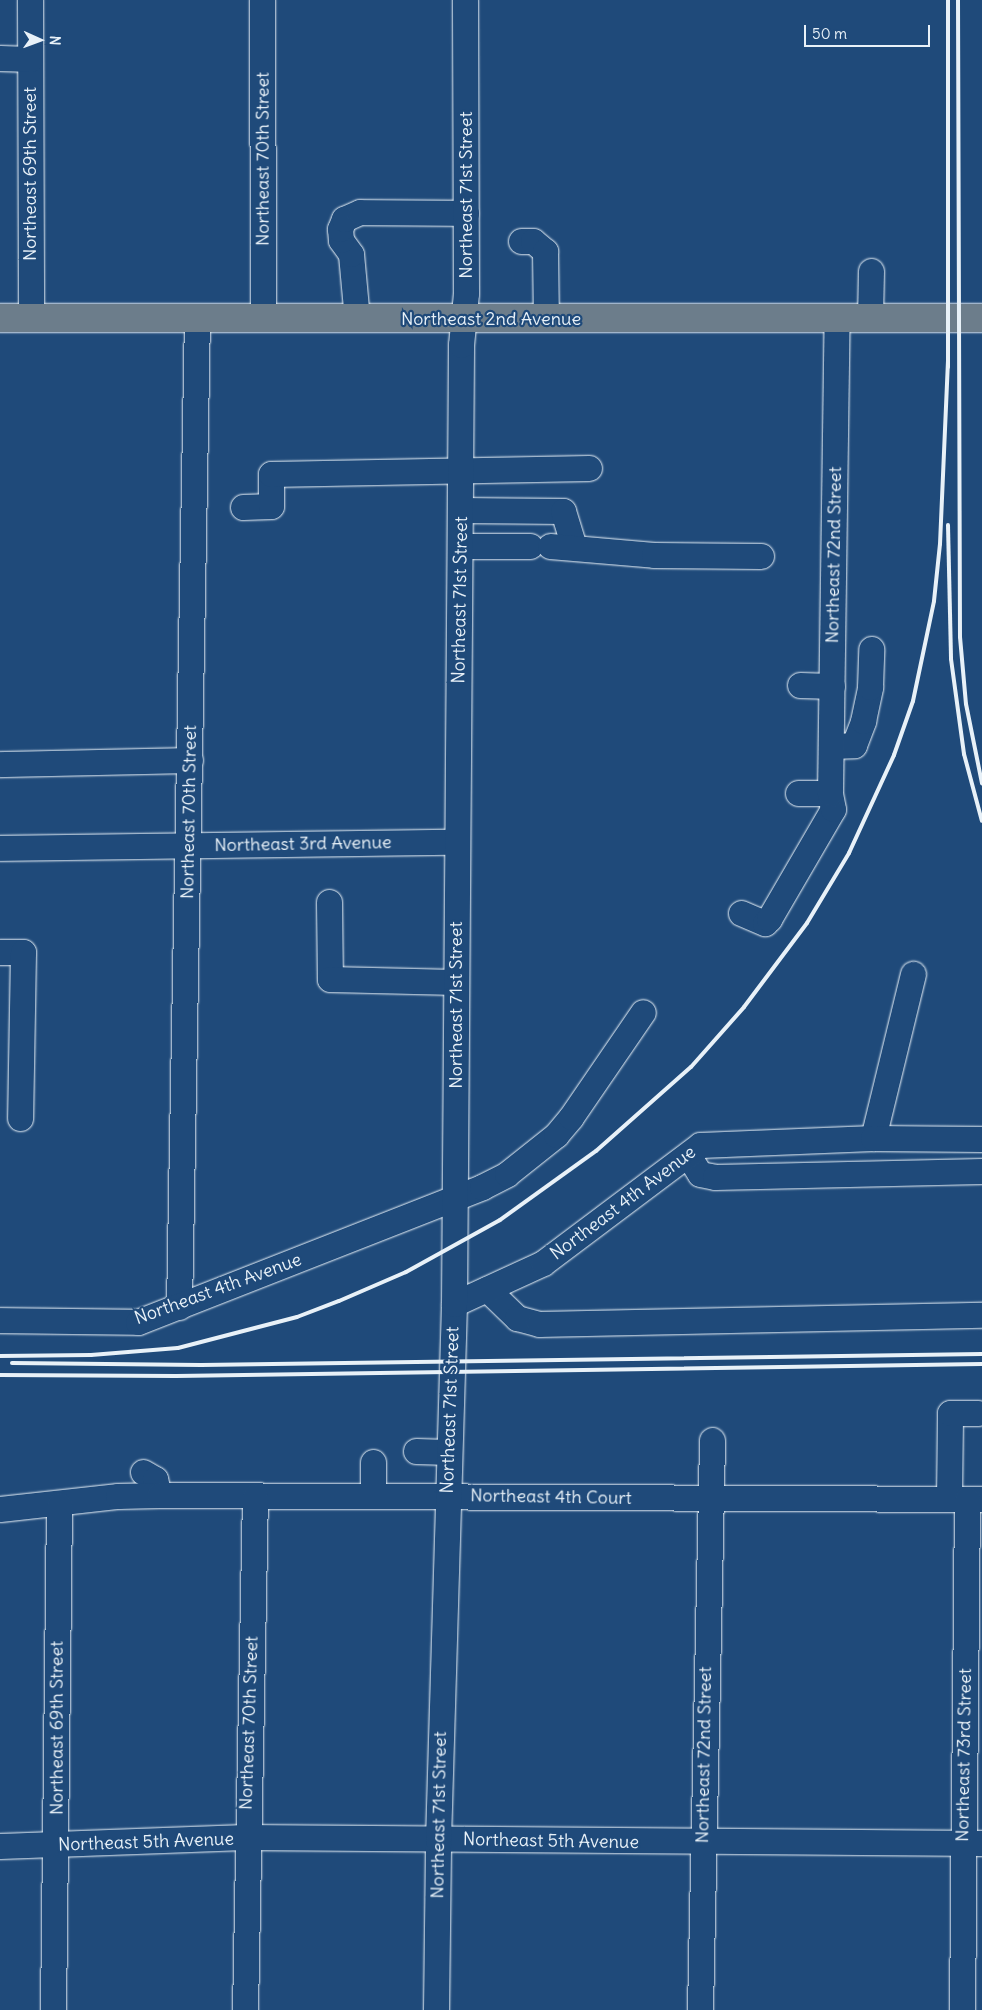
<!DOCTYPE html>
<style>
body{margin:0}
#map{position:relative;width:982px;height:2010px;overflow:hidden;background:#1f4a7a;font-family:Delius,sans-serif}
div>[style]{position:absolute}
.roads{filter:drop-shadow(0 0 1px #e8f1f8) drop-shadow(0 0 1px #e8f1f8)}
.minor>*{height:25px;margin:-12.5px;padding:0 12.5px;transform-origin:12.5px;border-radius:12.5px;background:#1f4a7a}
.major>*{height:28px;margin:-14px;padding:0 14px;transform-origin:14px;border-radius:14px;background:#6c7d8b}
.rail>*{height:4px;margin:-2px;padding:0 2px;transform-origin:2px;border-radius:2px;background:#e8f1f8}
span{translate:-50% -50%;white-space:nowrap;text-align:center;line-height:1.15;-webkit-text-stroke:4.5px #1f4a7a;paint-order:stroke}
.street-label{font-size:18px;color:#e8f1f8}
.north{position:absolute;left:15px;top:15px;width:50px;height:50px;-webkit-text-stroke:4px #1f4a7a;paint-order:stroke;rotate:92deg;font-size:14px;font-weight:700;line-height:20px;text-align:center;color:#e8f1f8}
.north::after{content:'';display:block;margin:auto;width:18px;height:22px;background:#e8f1f8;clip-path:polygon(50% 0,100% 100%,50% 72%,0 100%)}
.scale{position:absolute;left:804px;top:25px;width:126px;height:22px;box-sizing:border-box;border:2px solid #e8f1f8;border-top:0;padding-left:6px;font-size:15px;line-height:18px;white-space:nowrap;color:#e8f1f8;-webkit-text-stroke:4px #1f4a7a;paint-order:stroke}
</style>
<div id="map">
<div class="roads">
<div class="minor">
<div style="left:30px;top:0;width:318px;rotate:89.8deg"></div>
<div style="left:262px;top:0;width:319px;rotate:89.8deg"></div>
<div style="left:0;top:58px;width:30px;rotate:2deg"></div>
<div style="left:521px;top:241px;width:12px"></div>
<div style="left:533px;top:241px;width:16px;rotate:40deg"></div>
<div style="left:545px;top:251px;width:68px;rotate:89.2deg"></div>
<div style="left:870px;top:318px;width:47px;rotate:-88.8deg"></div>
<div style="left:357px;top:319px;width:65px;rotate:-95.3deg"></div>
<div style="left:351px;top:254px;width:17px;rotate:-126deg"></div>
<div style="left:341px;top:240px;width:11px;rotate:-95deg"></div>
<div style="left:340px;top:229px;width:11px;rotate:-68deg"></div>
<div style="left:344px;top:219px;width:17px;rotate:-24deg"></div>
<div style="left:360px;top:212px;width:106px;rotate:0.5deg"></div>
<div style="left:243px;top:507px;width:28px;rotate:-2deg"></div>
<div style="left:271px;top:506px;width:32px;rotate:-90deg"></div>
<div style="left:271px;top:474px;width:318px;rotate:-1.1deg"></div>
<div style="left:461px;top:510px;width:102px;rotate:0.6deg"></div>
<div style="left:563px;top:511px;width:37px;rotate:73deg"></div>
<div style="left:461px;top:546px;width:69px"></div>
<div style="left:550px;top:546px;width:104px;rotate:4.9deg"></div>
<div style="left:654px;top:555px;width:107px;rotate:0.5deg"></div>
<div style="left:800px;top:685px;width:32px;rotate:2deg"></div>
<div style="left:831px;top:746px;width:23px;rotate:-2deg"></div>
<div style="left:854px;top:745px;width:26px;rotate:-69deg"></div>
<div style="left:863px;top:721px;width:35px;rotate:-78deg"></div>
<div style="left:870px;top:687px;width:38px;rotate:-88deg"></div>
<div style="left:0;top:764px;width:190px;rotate:-1.2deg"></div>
<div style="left:798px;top:793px;width:32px"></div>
<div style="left:0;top:848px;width:456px;rotate:-0.8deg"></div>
<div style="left:329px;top:902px;width:77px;rotate:89.3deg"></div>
<div style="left:330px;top:979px;width:126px;rotate:1.4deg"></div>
<div style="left:741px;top:913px;width:26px;rotate:23deg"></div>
<div style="left:765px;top:923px;width:6px;rotate:-45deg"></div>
<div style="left:769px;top:919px;width:127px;rotate:-59.8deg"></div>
<div style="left:833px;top:809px;width:16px;rotate:-101deg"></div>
<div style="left:830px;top:793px;width:475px;rotate:-89.2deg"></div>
<div style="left:0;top:952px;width:23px"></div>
<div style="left:23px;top:952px;width:166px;rotate:91deg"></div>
<div style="left:873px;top:1138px;width:169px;rotate:-76.3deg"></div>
<div style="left:688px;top:1155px;width:22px;rotate:58deg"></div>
<div style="left:700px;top:1174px;width:15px;rotate:11deg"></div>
<div style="left:715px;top:1177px;width:267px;rotate:-1.3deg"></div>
<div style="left:487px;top:1289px;width:42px;rotate:44deg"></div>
<div style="left:517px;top:1318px;width:23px;rotate:15deg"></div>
<div style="left:539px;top:1324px;width:443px;rotate:-1.2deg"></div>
<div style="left:454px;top:1304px;width:98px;rotate:-24.7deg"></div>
<div style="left:543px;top:1263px;width:196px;rotate:-36.9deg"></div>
<div style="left:700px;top:1145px;width:173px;rotate:-2.3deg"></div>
<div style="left:873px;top:1138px;width:109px;rotate:0.5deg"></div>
<div style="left:179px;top:1307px;width:989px;rotate:-88.96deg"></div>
<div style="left:0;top:1320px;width:138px;rotate:0.8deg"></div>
<div style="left:138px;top:1322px;width:370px;rotate:-21.4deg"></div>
<div style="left:482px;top:1187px;width:28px;rotate:-27deg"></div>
<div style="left:507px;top:1174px;width:63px;rotate:-38.5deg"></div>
<div style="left:556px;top:1135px;width:23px;rotate:-50deg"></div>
<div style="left:571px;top:1117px;width:127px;rotate:-55.6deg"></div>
<div style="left:416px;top:1451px;width:32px;rotate:2deg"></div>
<div style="left:143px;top:1472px;width:14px;rotate:30deg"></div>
<div style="left:155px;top:1479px;width:16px;rotate:76deg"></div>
<div style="left:373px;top:1496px;width:34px;rotate:-90deg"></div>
<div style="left:949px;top:1499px;width:86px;rotate:-89.3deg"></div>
<div style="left:950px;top:1413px;width:28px"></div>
<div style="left:0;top:1509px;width:119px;rotate:-6.3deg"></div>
<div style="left:118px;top:1496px;width:41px;rotate:-1.4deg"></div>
<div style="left:159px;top:1495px;width:823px;rotate:0.28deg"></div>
<div style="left:0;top:1846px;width:245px;rotate:-2.1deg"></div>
<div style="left:245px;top:1837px;width:737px;rotate:0.47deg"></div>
<div style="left:53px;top:2010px;width:505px;rotate:-89.32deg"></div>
<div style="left:245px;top:2010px;width:514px;rotate:-88.89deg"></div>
<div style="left:436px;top:2010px;width:170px;rotate:-89.3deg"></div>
<div style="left:438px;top:1840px;width:536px;rotate:-88.29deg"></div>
<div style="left:454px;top:1304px;width:959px;rotate:-89.58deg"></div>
<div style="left:461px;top:345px;width:52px;rotate:-84.5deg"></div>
<div style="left:466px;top:293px;width:293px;rotate:-90.2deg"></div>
<div style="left:700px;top:2010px;width:570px;rotate:-88.79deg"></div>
<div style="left:962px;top:2010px;width:511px;rotate:-89.44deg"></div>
</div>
<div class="major">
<div style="left:0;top:318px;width:982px"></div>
</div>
</div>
<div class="rail">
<div style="left:948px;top:0;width:367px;rotate:90deg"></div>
<div style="left:958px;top:0;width:637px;rotate:89.82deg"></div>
<div style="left:960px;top:637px;width:67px;rotate:84.9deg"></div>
<div style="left:966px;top:704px;width:81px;rotate:78.6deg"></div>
<div style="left:948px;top:525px;width:134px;rotate:88.7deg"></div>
<div style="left:951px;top:659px;width:96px;rotate:82.2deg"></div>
<div style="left:964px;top:754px;width:69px;rotate:75deg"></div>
<div style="left:0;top:1356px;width:91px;rotate:-0.6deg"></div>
<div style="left:91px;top:1355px;width:87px;rotate:-4.6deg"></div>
<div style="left:178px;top:1348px;width:123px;rotate:-14.6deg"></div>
<div style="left:297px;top:1317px;width:45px;rotate:-20.9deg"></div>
<div style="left:339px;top:1301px;width:73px;rotate:-23.4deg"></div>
<div style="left:406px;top:1272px;width:107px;rotate:-29deg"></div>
<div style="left:500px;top:1220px;width:118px;rotate:-35.7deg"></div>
<div style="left:596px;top:1151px;width:127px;rotate:-41.5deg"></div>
<div style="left:691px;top:1067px;width:80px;rotate:-48.5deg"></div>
<div style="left:744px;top:1007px;width:105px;rotate:-53.1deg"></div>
<div style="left:807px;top:923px;width:82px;rotate:-59deg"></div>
<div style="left:849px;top:853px;width:108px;rotate:-65.3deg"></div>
<div style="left:894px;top:755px;width:57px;rotate:-70.6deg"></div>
<div style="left:913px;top:701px;width:102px;rotate:-78.1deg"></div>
<div style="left:934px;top:601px;width:57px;rotate:-84deg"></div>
<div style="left:940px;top:544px;width:183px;rotate:-87.5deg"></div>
<div style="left:12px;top:1363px;width:189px;rotate:0.6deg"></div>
<div style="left:201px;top:1365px;width:781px;rotate:-0.81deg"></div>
<div style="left:0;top:1375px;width:176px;rotate:0.3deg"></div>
<div style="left:176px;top:1376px;width:806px;rotate:-0.85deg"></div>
</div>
<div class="street-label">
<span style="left:263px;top:159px;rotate:-90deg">Northeast 70th Street</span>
<span style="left:30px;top:174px;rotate:-90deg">Northeast 69th Street</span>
<span style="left:466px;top:195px;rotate:-90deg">Northeast 71st Street</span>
<span style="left:491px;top:319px">Northeast 2nd Avenue</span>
<span style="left:834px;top:555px;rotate:-89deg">Northeast 72nd Street</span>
<span style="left:460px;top:600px;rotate:-89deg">Northeast 71st Street</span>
<span style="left:189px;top:812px;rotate:-89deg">Northeast 70th Street</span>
<span style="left:303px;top:844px;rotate:-1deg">Northeast 3rd Avenue</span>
<span style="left:456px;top:1005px;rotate:-90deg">Northeast 71st Street</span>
<span style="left:623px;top:1203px;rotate:-37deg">Northeast 4th Avenue</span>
<span style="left:218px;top:1289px;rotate:-20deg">Northeast 4th Avenue</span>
<span style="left:450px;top:1410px;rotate:-88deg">Northeast 71st Street</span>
<span style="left:551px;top:1497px;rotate:1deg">Northeast 4th Court</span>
<span style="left:249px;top:1723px;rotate:-88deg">Northeast 70th Street</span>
<span style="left:57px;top:1728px;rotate:-90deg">Northeast 69th Street</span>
<span style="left:704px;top:1755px;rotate:-89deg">Northeast 72nd Street</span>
<span style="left:964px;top:1755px;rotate:-89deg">Northeast 73rd Street</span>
<span style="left:439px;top:1815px;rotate:-89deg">Northeast 71st Street</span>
<span style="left:551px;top:1841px;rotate:1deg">Northeast 5th Avenue</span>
<span style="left:146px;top:1842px;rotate:-2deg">Northeast 5th Avenue</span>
</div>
<div class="north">N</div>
<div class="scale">50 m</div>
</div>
